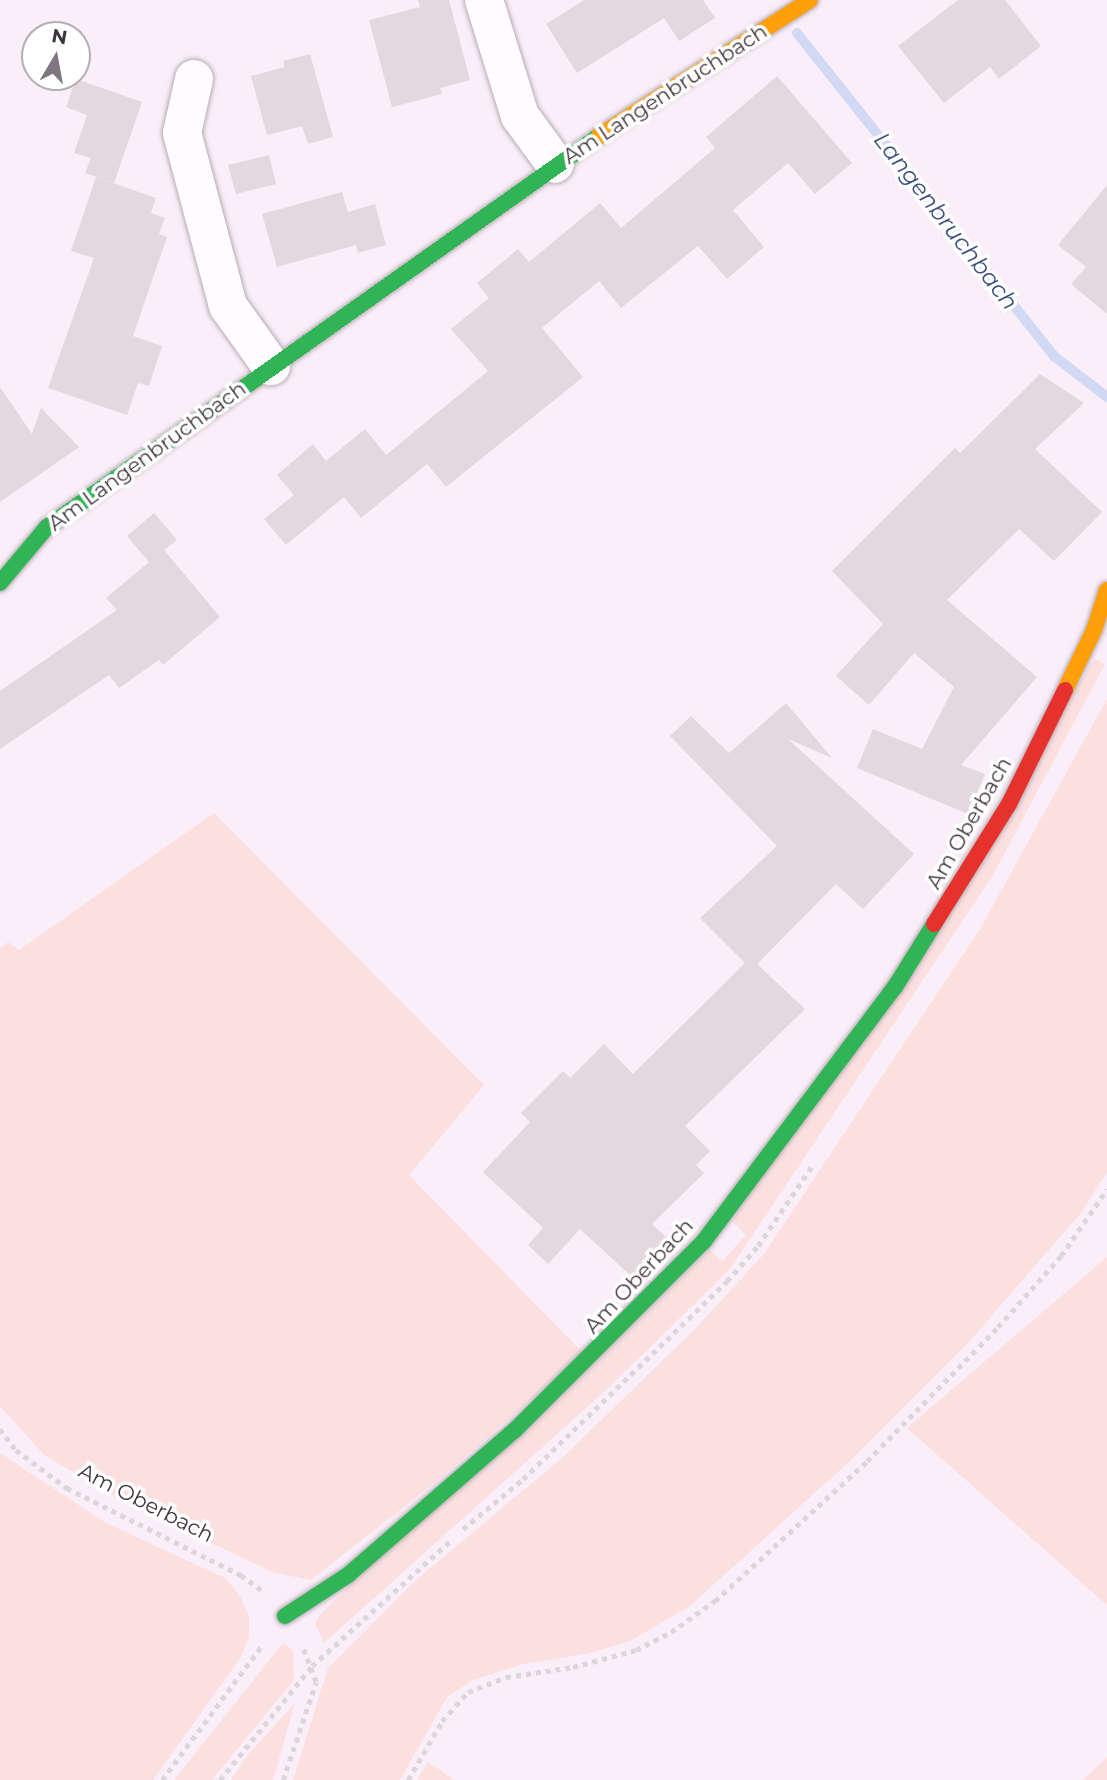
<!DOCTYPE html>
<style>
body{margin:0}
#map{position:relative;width:1107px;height:1780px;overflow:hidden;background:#faeef8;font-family:Montserrat,sans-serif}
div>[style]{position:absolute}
.green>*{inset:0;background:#fce0e0}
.stream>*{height:10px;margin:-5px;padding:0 5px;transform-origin:5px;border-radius:5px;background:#d2d9f5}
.building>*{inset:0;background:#e5d7de}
.path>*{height:4.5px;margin-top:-2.25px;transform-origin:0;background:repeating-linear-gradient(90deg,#dad6d9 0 5px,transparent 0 10px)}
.roads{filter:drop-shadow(0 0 2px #b7adb5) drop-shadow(0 0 2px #b7adb5)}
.street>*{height:38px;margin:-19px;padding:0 19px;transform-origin:19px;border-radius:19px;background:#fefcfe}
.fast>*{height:16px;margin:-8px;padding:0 8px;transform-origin:8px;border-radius:8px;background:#30b455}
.slow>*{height:16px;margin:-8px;padding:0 8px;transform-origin:8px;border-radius:8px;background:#ff9f0a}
.jam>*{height:16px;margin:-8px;padding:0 8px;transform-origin:8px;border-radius:8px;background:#e5322d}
span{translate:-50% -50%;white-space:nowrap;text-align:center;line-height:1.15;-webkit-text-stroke:7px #fff;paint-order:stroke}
.street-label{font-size:21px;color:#3f353e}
.water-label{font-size:23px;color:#3e5080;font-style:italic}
.north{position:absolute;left:21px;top:21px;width:70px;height:70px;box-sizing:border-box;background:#fff;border:2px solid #b2aeb2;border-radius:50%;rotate:10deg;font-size:19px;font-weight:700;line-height:28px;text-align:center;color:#3f353e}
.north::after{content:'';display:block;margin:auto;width:24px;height:32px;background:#80767f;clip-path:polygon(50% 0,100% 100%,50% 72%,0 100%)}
</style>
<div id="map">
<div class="green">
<div style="clip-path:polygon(1095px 659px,1105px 664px,993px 875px,730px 1269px,605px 1391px,324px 1643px,315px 1624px,320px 1614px,710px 1250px,722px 1261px,746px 1235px,732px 1221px)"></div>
<div style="clip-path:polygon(1107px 699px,1107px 1172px,1080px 1214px,968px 1343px,851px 1460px,690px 1606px,630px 1641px,586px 1654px,523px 1664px,473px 1680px,447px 1697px,400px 1780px,293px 1780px,328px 1668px,416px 1580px,561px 1459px,693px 1331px,764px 1254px,980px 929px)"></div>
<div style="clip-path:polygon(214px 813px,484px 1085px,409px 1175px,584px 1354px,438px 1480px,311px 1580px,275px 1573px,138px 1509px,44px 1455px,0 1406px,0 948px,8px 942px,19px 950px)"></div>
<div style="clip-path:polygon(1107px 1257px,1107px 1605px,907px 1428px)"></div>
<div style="clip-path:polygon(0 1453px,106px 1523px,225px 1578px,240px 1596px,249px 1616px,249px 1637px,241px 1657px,153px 1780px,0 1780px)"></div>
<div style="clip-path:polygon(283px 1643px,293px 1650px,294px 1680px,212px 1780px,174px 1780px)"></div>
<div style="clip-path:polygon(295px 1703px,273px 1780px,231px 1780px,246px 1757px)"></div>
<div style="clip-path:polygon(1107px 1757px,1107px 1780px,1083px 1780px)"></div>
<div style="clip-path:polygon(428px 1762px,454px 1780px,417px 1780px)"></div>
</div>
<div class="stream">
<div style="left:797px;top:33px;width:413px;rotate:51.5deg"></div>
<div style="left:1054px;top:356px;width:67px;rotate:37.7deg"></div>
</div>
<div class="building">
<div style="clip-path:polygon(418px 0,449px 0,470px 80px,440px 88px,442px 94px,392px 107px,369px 20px,420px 7px)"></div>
<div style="clip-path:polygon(584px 0,703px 0,715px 18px,679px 41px,664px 18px,577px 73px,546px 24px)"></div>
<div style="clip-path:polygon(958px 0,1005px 0,1041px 46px,999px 79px,990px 67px,944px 103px,898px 46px)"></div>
<div style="clip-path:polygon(310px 54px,333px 137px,308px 144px,302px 126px,267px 135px,251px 76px,285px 67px,283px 61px)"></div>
<div style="clip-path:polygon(777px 76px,852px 163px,815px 194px,788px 163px,733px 210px,764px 247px,727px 279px,698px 246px,621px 308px,599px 281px,542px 328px,583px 377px,446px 487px,427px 464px,361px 518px,344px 497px,286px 545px,264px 519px,294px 495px,277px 475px,313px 444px,326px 461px,365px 429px,386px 455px,488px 371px,451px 329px,489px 298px,477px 283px,518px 249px,529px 262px,600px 203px,621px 228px,715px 148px,706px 137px)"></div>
<div style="clip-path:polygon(76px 79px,142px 102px,114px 183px,85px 173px,91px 158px,74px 153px,87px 115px,66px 107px)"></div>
<div style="clip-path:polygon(269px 155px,276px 184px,236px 194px,228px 165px)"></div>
<div style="clip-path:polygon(96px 177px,156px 198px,151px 213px,165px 218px,159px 234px,167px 237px,133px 336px,162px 346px,149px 386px,138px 383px,127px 415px,48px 388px,94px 258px,71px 251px)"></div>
<div style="clip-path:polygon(1107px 185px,1107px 314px,1071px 284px,1086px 267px,1058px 245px)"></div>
<div style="clip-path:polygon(342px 192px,348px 212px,375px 204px,386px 245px,358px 253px,356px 245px,277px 267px,262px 214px)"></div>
<div style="clip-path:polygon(1040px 374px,1084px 403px,1035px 449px,1102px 512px,1054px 561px,1019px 529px,947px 600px,1037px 677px,961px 765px,985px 774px,968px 814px,857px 768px,873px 729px,922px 749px,954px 687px,914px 653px,869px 705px,836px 676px,883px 624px,832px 571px,955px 448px,960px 453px)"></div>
<div style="clip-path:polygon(0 387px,32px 434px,41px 408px,79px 447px,0 502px)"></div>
<div style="clip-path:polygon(154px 513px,177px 540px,164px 550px,220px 617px,163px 665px,159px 660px,119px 688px,109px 675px,0 749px,0 691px,117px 610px,106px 598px,149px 562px,127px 536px)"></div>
<div style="clip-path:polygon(786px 703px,832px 758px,788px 739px,914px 854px,863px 909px,836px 884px,757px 964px,805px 1009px,685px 1126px,710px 1151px,696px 1165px,704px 1173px,652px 1224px,667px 1238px,631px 1276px,580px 1229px,548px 1264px,528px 1245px,543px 1228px,483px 1172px,530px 1122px,521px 1113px,563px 1071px,570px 1078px,604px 1044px,633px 1074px,745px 963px,700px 918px,777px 846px,670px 736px,691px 716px,729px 753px)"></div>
</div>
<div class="path">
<div style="left:0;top:1429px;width:26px;rotate:53deg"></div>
<div style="left:16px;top:1450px;width:64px;rotate:36.7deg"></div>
<div style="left:67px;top:1488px;width:195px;rotate:26.6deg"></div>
<div style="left:241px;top:1575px;width:26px;rotate:36deg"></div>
<div style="left:463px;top:1529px;width:78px;rotate:-39.8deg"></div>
<div style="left:523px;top:1479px;width:284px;rotate:-44.1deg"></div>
<div style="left:727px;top:1281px;width:47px;rotate:-48.5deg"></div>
<div style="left:758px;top:1246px;width:100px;rotate:-56deg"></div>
<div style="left:162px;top:1780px;width:169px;rotate:-53.4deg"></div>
<div style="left:220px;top:1780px;width:146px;rotate:-51.1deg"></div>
<div style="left:312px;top:1666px;width:185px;rotate:-42.1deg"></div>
<div style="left:283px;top:1780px;width:103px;rotate:-71.4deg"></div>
<div style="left:316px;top:1682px;width:36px;rotate:-111deg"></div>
<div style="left:408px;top:1780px;width:68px;rotate:-60deg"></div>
<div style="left:442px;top:1721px;width:39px;rotate:-48deg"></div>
<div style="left:468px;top:1692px;width:41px;rotate:-21.5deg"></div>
<div style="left:506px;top:1677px;width:68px;rotate:-8.5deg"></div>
<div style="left:573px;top:1667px;width:65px;rotate:-15.1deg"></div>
<div style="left:636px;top:1650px;width:39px;rotate:-27deg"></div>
<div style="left:671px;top:1632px;width:54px;rotate:-35.2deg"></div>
<div style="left:715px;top:1601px;width:207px;rotate:-42.6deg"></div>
<div style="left:867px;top:1461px;width:187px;rotate:-45.6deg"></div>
<div style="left:998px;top:1327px;width:95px;rotate:-48.4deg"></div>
<div style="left:1061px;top:1256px;width:81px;rotate:-55.5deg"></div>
</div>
<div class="roads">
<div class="street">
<div style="left:484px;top:0;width:121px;rotate:72.8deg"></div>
<div style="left:520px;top:116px;width:59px;rotate:53.9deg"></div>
<div style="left:194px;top:79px;width:55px;rotate:102.5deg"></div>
<div style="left:182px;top:133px;width:179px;rotate:75.1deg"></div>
<div style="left:228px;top:306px;width:74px;rotate:54.4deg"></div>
</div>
<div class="fast">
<div style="left:0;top:583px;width:73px;rotate:-50deg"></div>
<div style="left:47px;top:527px;width:676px;rotate:-35.31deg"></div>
<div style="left:285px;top:1616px;width:75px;rotate:-33.1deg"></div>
<div style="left:348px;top:1575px;width:221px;rotate:-41deg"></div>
<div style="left:515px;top:1430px;width:267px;rotate:-45deg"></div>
<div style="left:704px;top:1241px;width:318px;rotate:-53.1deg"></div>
<div style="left:895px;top:987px;width:74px;rotate:-58.2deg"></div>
</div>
<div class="slow">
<div style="left:599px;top:136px;width:251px;rotate:-32.8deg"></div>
<div style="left:1065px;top:690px;width:67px;rotate:-64.2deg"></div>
<div style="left:1094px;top:630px;width:42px;rotate:-72deg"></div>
</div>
<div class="jam">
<div style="left:934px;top:924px;width:142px;rotate:-58deg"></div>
<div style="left:1009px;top:804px;width:127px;rotate:-63.8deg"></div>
</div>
</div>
<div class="street-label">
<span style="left:665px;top:94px;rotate:-33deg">Am Langenbruchbach</span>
<span style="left:147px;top:456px;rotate:-36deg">Am Langenbruchbach</span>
<span style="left:969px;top:823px;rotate:-60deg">Am Oberbach</span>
<span style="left:639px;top:1276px;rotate:-47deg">Am Oberbach</span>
<span style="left:146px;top:1503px;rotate:27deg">Am Oberbach</span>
</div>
<div class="water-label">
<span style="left:946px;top:221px;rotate:52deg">Langenbruchbach</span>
</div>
<div class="north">N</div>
</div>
